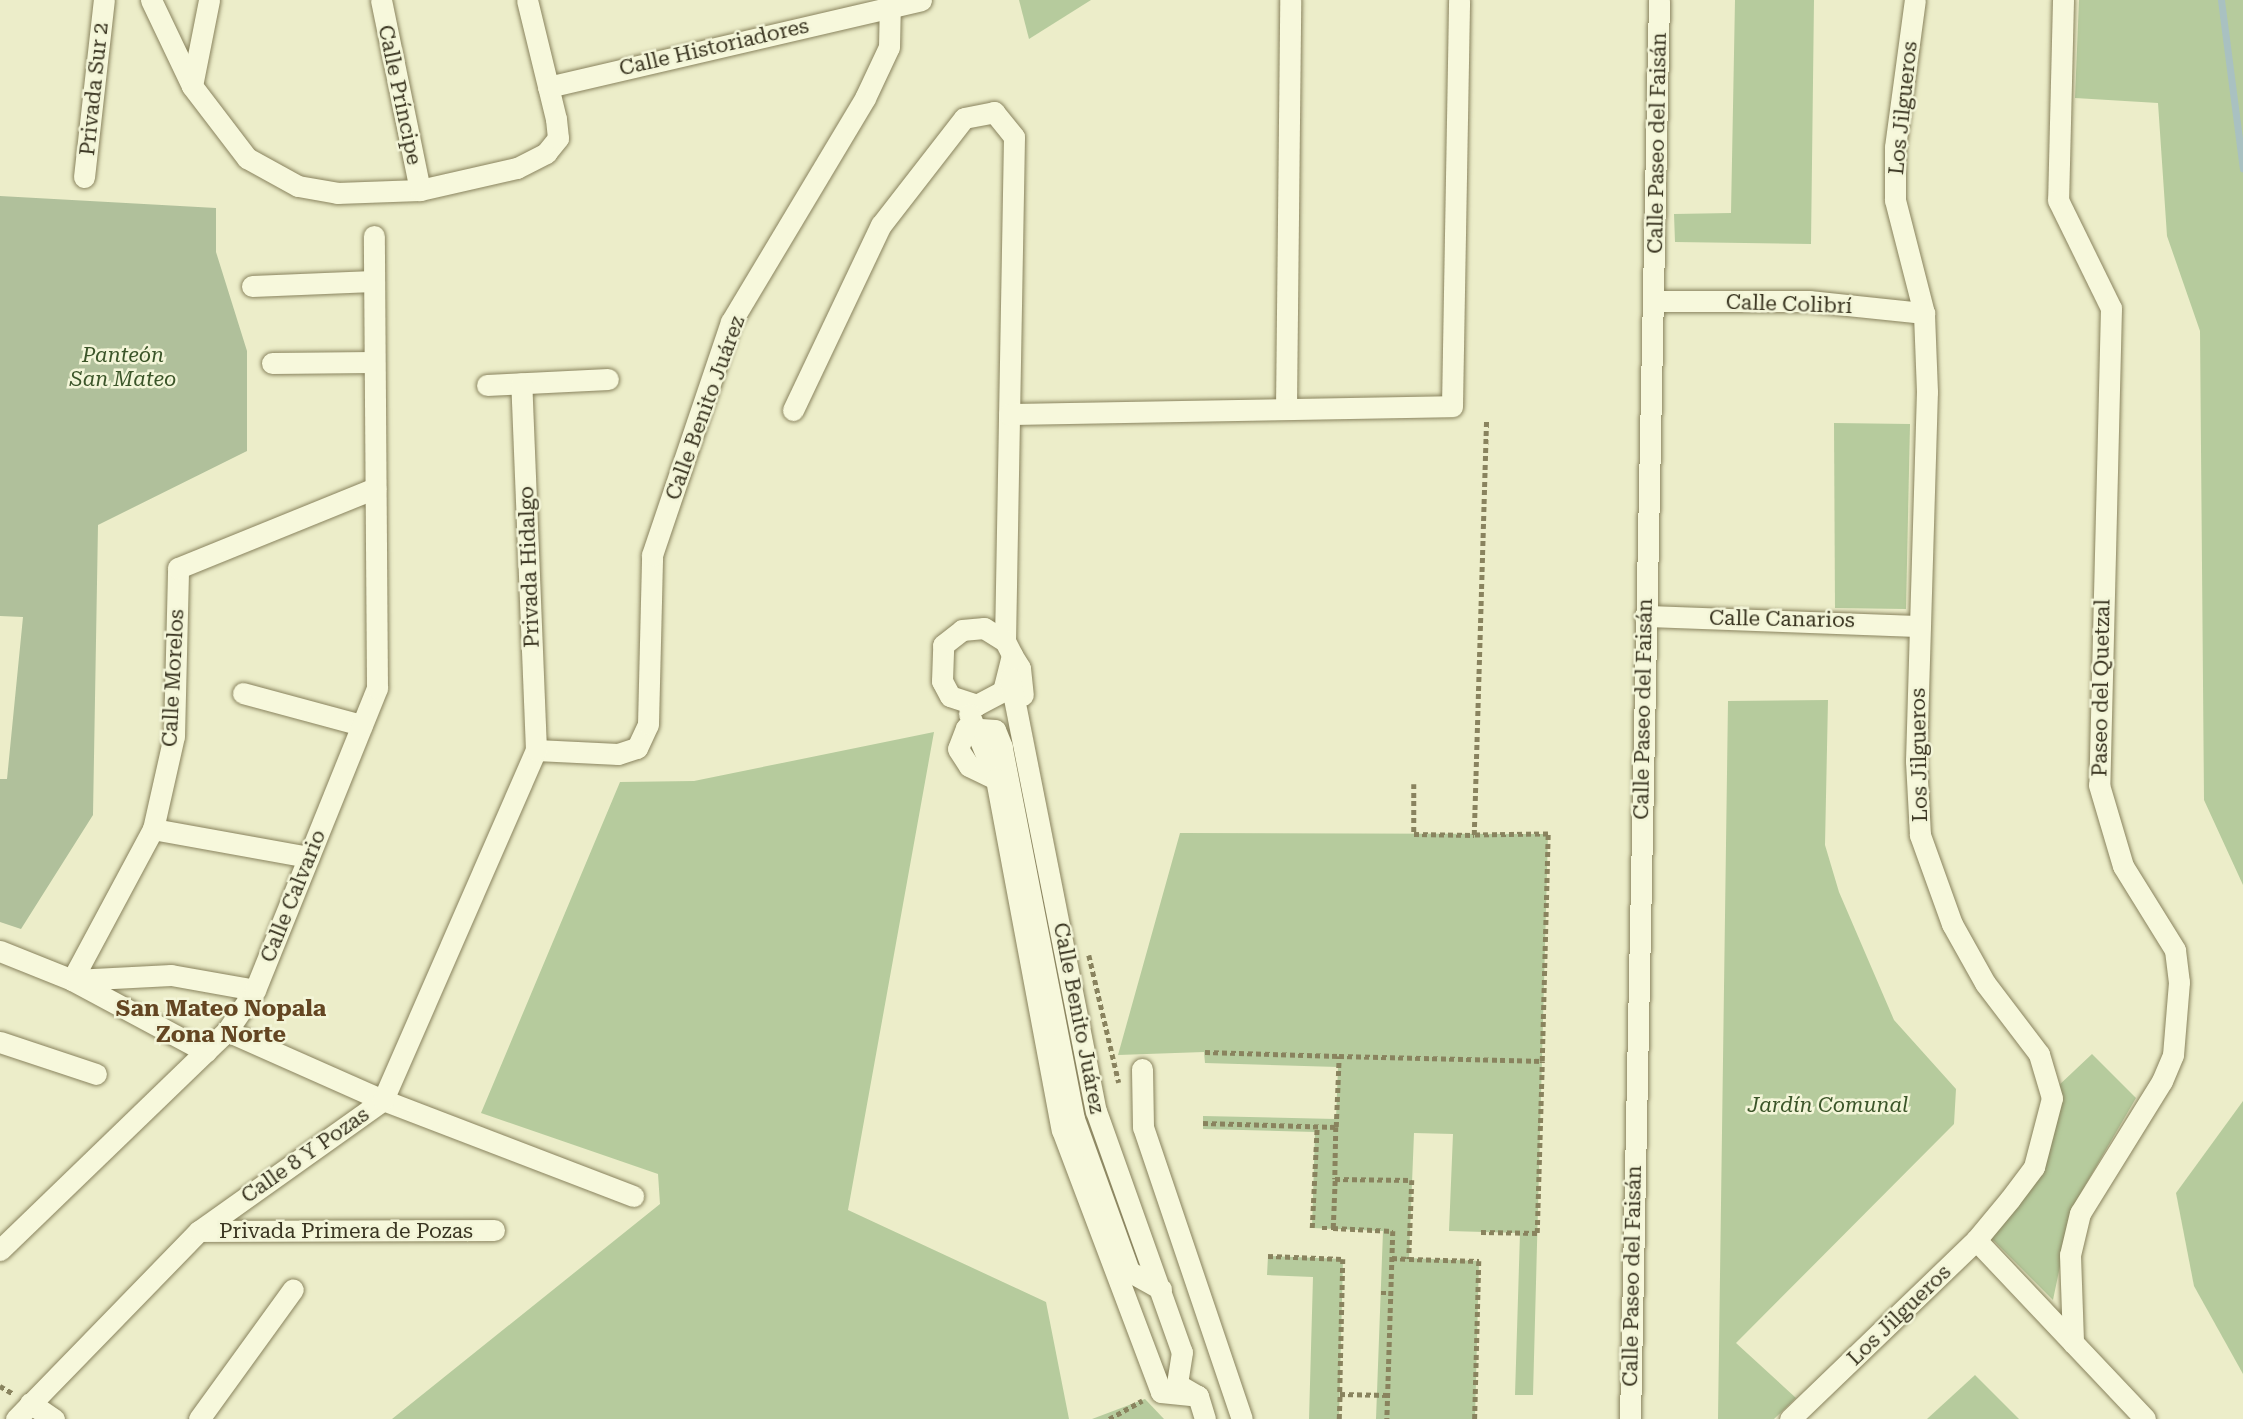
<!DOCTYPE html>
<meta charset="utf-8">
<style>
body{margin:0}
#map{position:relative;width:2243px;height:1419px;overflow:hidden;background:#ecedc9;font-family:"Roboto Serif",serif}
div>[style]{position:absolute}
.green>*{inset:0;background:#b6cb9d}
.cemetery>*{inset:0;background:#b0c09b}
.stream>*{height:7px;margin:-3.5px;padding:0 3.5px;transform-origin:3.5px;border-radius:3.5px;background:#a9c1c1}
.path>*{height:4.5px;margin-top:-2.25px;transform-origin:0;background:repeating-linear-gradient(90deg,#89835e 0 5px,transparent 0 8.5px)}
.roads{filter:drop-shadow(0 0 2px #89835e) drop-shadow(0 0 2px #89835e)}
.minor>*{height:21px;margin:-10.5px;padding:0 10.5px;transform-origin:10.5px;border-radius:10.5px;background:#f7f8dc}
span{translate:-50% -50%;white-space:nowrap;text-align:center;line-height:1.15;-webkit-text-stroke:5px #f3f5d8;paint-order:stroke}
.street-label{font-size:21px;color:#3a3521}
.park-label{font-size:21px;color:#3b5529;font-style:italic}
.neighbourhood-label{font-size:23px;color:#644622;font-weight:700}
</style>
<div id="map">
<div class="green">
<div style="clip-path:polygon(1019px 0,1091px 0,1029px 39px)"></div>
<div style="clip-path:polygon(1735px 0,1814px 0,1811px 244px,1675px 242px,1674px 214px,1731px 213px)"></div>
<div style="clip-path:polygon(2079px 0,2243px 0,2243px 885px,2204px 800px,2200px 331px,2167px 236px,2158px 103px,2075px 98px)"></div>
<div style="clip-path:polygon(1834px 423px,1910px 424px,1906px 609px,1835px 608px)"></div>
<div style="clip-path:polygon(1828px 700px,1825px 845px,1839px 892px,1894px 1020px,1956px 1089px,1954px 1124px,1736px 1343px,1796px 1398px,1774px 1419px,1718px 1419px,1728px 701px)"></div>
<div style="clip-path:polygon(934px 732px,848px 1210px,1046px 1302px,1069px 1419px,392px 1419px,660px 1204px,658px 1174px,481px 1113px,620px 782px,694px 781px)"></div>
<div style="clip-path:polygon(1180px 833px,1548px 834px,1533px 1395px,1515px 1395px,1520px 1233px,1449px 1231px,1453px 1134px,1414px 1133px,1409px 1258px,1479px 1261px,1475px 1419px,1376px 1419px,1383px 1231px,1312px 1228px,1315px 1132px,1203px 1129px,1203px 1116px,1336px 1119px,1338px 1067px,1205px 1063px,1204px 1052px,1118px 1055px)"></div>
<div style="clip-path:polygon(2092px 1054px,2136px 1098px,2072px 1208px,2053px 1300px,1987px 1234px,2019px 1194px,2057px 1087px)"></div>
<div style="clip-path:polygon(2243px 1101px,2243px 1374px,2194px 1286px,2176px 1193px)"></div>
<div style="clip-path:polygon(1268px 1256px,1343px 1259px,1339px 1419px,1309px 1419px,1313px 1277px,1267px 1275px)"></div>
<div style="clip-path:polygon(1975px 1375px,2019px 1419px,1927px 1419px)"></div>
<div style="clip-path:polygon(1145px 1399px,1164px 1419px,1092px 1419px)"></div>
</div>
<div class="cemetery">
<div style="clip-path:polygon(0 196px,216px 208px,216px 252px,247px 351px,247px 451px,98px 525px,93px 815px,21px 929px,0 922px,0 779px,7px 779px,23px 617px,0 616px)"></div>
</div>
<div class="stream">
<div style="left:2221px;top:0;width:170px;rotate:82.6deg"></div>
</div>
<div class="path">
<div style="left:1414px;top:784px;width:50px;rotate:90deg"></div>
<div style="left:1414px;top:834px;width:60px;rotate:1deg"></div>
<div style="left:1089px;top:955px;width:131px;rotate:76.8deg"></div>
<div style="left:1205px;top:1052px;width:134px;rotate:1.7deg"></div>
<div style="left:1203px;top:1123px;width:133px;rotate:1.7deg"></div>
<div style="left:1336px;top:1127px;width:52px;rotate:91.1deg"></div>
<div style="left:1335px;top:1179px;width:77px;rotate:0.7deg"></div>
<div style="left:1412px;top:1180px;width:79px;rotate:92.2deg"></div>
<div style="left:1409px;top:1259px;width:70px;rotate:1.6deg"></div>
<div style="left:1479px;top:1261px;width:158px;rotate:91.5deg"></div>
<div style="left:1336px;top:1127px;width:71px;rotate:-87.6deg"></div>
<div style="left:1339px;top:1056px;width:203px;rotate:1.4deg"></div>
<div style="left:1542px;top:1061px;width:227px;rotate:-88.5deg"></div>
<div style="left:1548px;top:834px;width:74px;rotate:179.2deg"></div>
<div style="left:1474px;top:835px;width:416px;rotate:-88.3deg"></div>
<div style="left:1312px;top:1228px;width:102px;rotate:-87.2deg"></div>
<div style="left:1322px;top:1228px;width:11px"></div>
<div style="left:1333px;top:1228px;width:49px;rotate:-87.7deg"></div>
<div style="left:1333px;top:1228px;width:60px;rotate:2.9deg"></div>
<div style="left:1393px;top:1231px;width:188px;rotate:91.8deg"></div>
<div style="left:1481px;top:1232px;width:56px;rotate:1deg"></div>
<div style="left:1537px;top:1233px;width:172px;rotate:-88.3deg"></div>
<div style="left:1268px;top:1256px;width:75px;rotate:2.3deg"></div>
<div style="left:1343px;top:1259px;width:135px;rotate:91.3deg"></div>
<div style="left:1392px;top:1258px;width:17px;rotate:3deg"></div>
<div style="left:1381px;top:1293px;width:10px"></div>
<div style="left:0;top:1386px;width:16px;rotate:30deg"></div>
<div style="left:1109px;top:1419px;width:38px;rotate:-29deg"></div>
<div style="left:1339px;top:1419px;width:25px;rotate:-88deg"></div>
<div style="left:1340px;top:1394px;width:48px;rotate:1.2deg"></div>
</div>
<div class="roads">
<div class="minor">
<div style="left:151px;top:0;width:95px;rotate:64.5deg"></div>
<div style="left:192px;top:86px;width:91px;rotate:52.6deg"></div>
<div style="left:247px;top:158px;width:58px;rotate:28.8deg"></div>
<div style="left:298px;top:186px;width:40px;rotate:10deg"></div>
<div style="left:337px;top:193px;width:83px;rotate:-2.1deg"></div>
<div style="left:420px;top:190px;width:99px;rotate:-12.8deg"></div>
<div style="left:517px;top:168px;width:33px;rotate:-27deg"></div>
<div style="left:546px;top:153px;width:19px;rotate:-51deg"></div>
<div style="left:558px;top:138px;width:19px;rotate:-96deg"></div>
<div style="left:556px;top:119px;width:122px;rotate:-103.7deg"></div>
<div style="left:381px;top:0;width:194px;rotate:78.4deg"></div>
<div style="left:2063px;top:0;width:200px;rotate:91.4deg"></div>
<div style="left:2058px;top:200px;width:120px;rotate:63.9deg"></div>
<div style="left:2111px;top:308px;width:477px;rotate:91.4deg"></div>
<div style="left:2099px;top:785px;width:84px;rotate:73.5deg"></div>
<div style="left:2123px;top:866px;width:99px;rotate:58.2deg"></div>
<div style="left:2175px;top:950px;width:32px;rotate:83deg"></div>
<div style="left:2179px;top:982px;width:73px;rotate:94.7deg"></div>
<div style="left:2173px;top:1055px;width:28px;rotate:113deg"></div>
<div style="left:2162px;top:1081px;width:155px;rotate:121.8deg"></div>
<div style="left:2080px;top:1213px;width:43px;rotate:103.4deg"></div>
<div style="left:2070px;top:1255px;width:88px;rotate:88deg"></div>
<div style="left:192px;top:86px;width:88px;rotate:-78.8deg"></div>
<div style="left:548px;top:87px;width:383px;rotate:-13.1deg"></div>
<div style="left:84px;top:177px;width:178px;rotate:-83.6deg"></div>
<div style="left:252px;top:286px;width:121px;rotate:-2.4deg"></div>
<div style="left:1654px;top:301px;width:155px"></div>
<div style="left:1809px;top:301px;width:116px;rotate:6deg"></div>
<div style="left:272px;top:363px;width:101px;rotate:-0.6deg"></div>
<div style="left:487px;top:385px;width:121px;rotate:-2.8deg"></div>
<div style="left:1286px;top:408px;width:408px;rotate:-89.4deg"></div>
<div style="left:793px;top:410px;width:205px;rotate:-64.6deg"></div>
<div style="left:881px;top:225px;width:135px;rotate:-52.2deg"></div>
<div style="left:964px;top:118px;width:31px;rotate:-11deg"></div>
<div style="left:994px;top:112px;width:32px;rotate:51deg"></div>
<div style="left:1014px;top:137px;width:504px;rotate:91.02deg"></div>
<div style="left:1009px;top:414px;width:443px;rotate:-1deg"></div>
<div style="left:1452px;top:406px;width:406px;rotate:-89deg"></div>
<div style="left:1645px;top:616px;width:275px;rotate:2.1deg"></div>
<div style="left:1012px;top:655px;width:37px;rotate:104deg"></div>
<div style="left:1003px;top:691px;width:30px;rotate:152deg"></div>
<div style="left:977px;top:705px;width:28px;rotate:-162deg"></div>
<div style="left:950px;top:696px;width:17px;rotate:-118deg"></div>
<div style="left:942px;top:681px;width:36px;rotate:-88deg"></div>
<div style="left:943px;top:645px;width:24px;rotate:-38deg"></div>
<div style="left:962px;top:630px;width:22px;rotate:-5deg"></div>
<div style="left:984px;top:628px;width:25px;rotate:32deg"></div>
<div style="left:1005px;top:641px;width:16px;rotate:63deg"></div>
<div style="left:1012px;top:655px;width:15px;rotate:58deg"></div>
<div style="left:1020px;top:668px;width:27px;rotate:84deg"></div>
<div style="left:1010px;top:678px;width:441px;rotate:78.8deg"></div>
<div style="left:1096px;top:1111px;width:256px;rotate:70.4deg"></div>
<div style="left:1182px;top:1352px;width:32px;rotate:99deg"></div>
<div style="left:1177px;top:1384px;width:24px;rotate:30deg"></div>
<div style="left:1198px;top:1396px;width:24px;rotate:73deg"></div>
<div style="left:243px;top:693px;width:123px;rotate:15.1deg"></div>
<div style="left:969px;top:714px;width:70px;rotate:67.4deg"></div>
<div style="left:536px;top:750px;width:82px;rotate:2.8deg"></div>
<div style="left:618px;top:754px;width:20px;rotate:-18deg"></div>
<div style="left:637px;top:748px;width:26px;rotate:-65deg"></div>
<div style="left:648px;top:724px;width:169px;rotate:-88.6deg"></div>
<div style="left:652px;top:555px;width:246px;rotate:-71.3deg"></div>
<div style="left:731px;top:322px;width:261px;rotate:-59.1deg"></div>
<div style="left:865px;top:98px;width:56px;rotate:-64.8deg"></div>
<div style="left:889px;top:47px;width:47px;rotate:-88.8deg"></div>
<div style="left:153px;top:829px;width:158px;rotate:10.2deg"></div>
<div style="left:0;top:951px;width:78px;rotate:21.9deg"></div>
<div style="left:72px;top:980px;width:152px;rotate:28.2deg"></div>
<div style="left:72px;top:980px;width:171px;rotate:-61.8deg"></div>
<div style="left:153px;top:829px;width:95px;rotate:-77.3deg"></div>
<div style="left:174px;top:736px;width:168px;rotate:-88.6deg"></div>
<div style="left:178px;top:568px;width:213px;rotate:-22.1deg"></div>
<div style="left:74px;top:980px;width:97px;rotate:-3deg"></div>
<div style="left:171px;top:975px;width:85px;rotate:10.1deg"></div>
<div style="left:227px;top:1031px;width:171px;rotate:23.9deg"></div>
<div style="left:383px;top:1100px;width:268px;rotate:21deg"></div>
<div style="left:0;top:1042px;width:101px;rotate:18.4deg"></div>
<div style="left:1142px;top:1069px;width:58px;rotate:89deg"></div>
<div style="left:1143px;top:1127px;width:308px;rotate:71.3deg"></div>
<div style="left:199px;top:1231px;width:295px;rotate:-0.2deg"></div>
<div style="left:1976px;top:1240px;width:246px;rotate:46.6deg"></div>
<div style="left:0;top:1250px;width:315px;rotate:-44deg"></div>
<div style="left:227px;top:1031px;width:50px;rotate:-55.7deg"></div>
<div style="left:255px;top:990px;width:326px;rotate:-68deg"></div>
<div style="left:377px;top:688px;width:452px;rotate:-90.4deg"></div>
<div style="left:1161px;top:1289px;width:37px;rotate:-151deg"></div>
<div style="left:1129px;top:1271px;width:162px;rotate:-109.9deg"></div>
<div style="left:1074px;top:1119px;width:379px;rotate:-101deg"></div>
<div style="left:1002px;top:747px;width:18px;rotate:-112deg"></div>
<div style="left:995px;top:730px;width:29px;rotate:-176deg"></div>
<div style="left:966px;top:728px;width:22px;rotate:111deg"></div>
<div style="left:958px;top:749px;width:20px;rotate:57deg"></div>
<div style="left:969px;top:766px;width:30px;rotate:26deg"></div>
<div style="left:996px;top:779px;width:357px;rotate:79.4deg"></div>
<div style="left:1062px;top:1130px;width:280px;rotate:69.3deg"></div>
<div style="left:1161px;top:1392px;width:37px;rotate:6deg"></div>
<div style="left:30px;top:1403px;width:29px;rotate:34deg"></div>
<div style="left:16px;top:1419px;width:262px;rotate:-45.8deg"></div>
<div style="left:199px;top:1231px;width:226px;rotate:-35.4deg"></div>
<div style="left:383px;top:1100px;width:382px;rotate:-66.4deg"></div>
<div style="left:536px;top:750px;width:367px;rotate:-92.3deg"></div>
<div style="left:199px;top:1419px;width:160px;rotate:-54.1deg"></div>
<div style="left:1630px;top:1419px;width:1419px;rotate:-88.83deg"></div>
<div style="left:1790px;top:1419px;width:258px;rotate:-43.9deg"></div>
<div style="left:1976px;top:1240px;width:53px;rotate:-50.3deg"></div>
<div style="left:2010px;top:1199px;width:40px;rotate:-53deg"></div>
<div style="left:2034px;top:1167px;width:71px;rotate:-75.4deg"></div>
<div style="left:2052px;top:1098px;width:46px;rotate:-106.5deg"></div>
<div style="left:2039px;top:1054px;width:89px;rotate:-127.3deg"></div>
<div style="left:1985px;top:983px;width:68px;rotate:-119.2deg"></div>
<div style="left:1952px;top:924px;width:95px;rotate:-109.8deg"></div>
<div style="left:1920px;top:835px;width:74px;rotate:-93.1deg"></div>
<div style="left:1916px;top:761px;width:369px;rotate:-88.3deg"></div>
<div style="left:1927px;top:392px;width:79px;rotate:-92.2deg"></div>
<div style="left:1924px;top:313px;width:117px;rotate:-104.4deg"></div>
<div style="left:1895px;top:200px;width:53px;rotate:-90deg"></div>
<div style="left:1895px;top:147px;width:148px;rotate:-82.3deg"></div>
</div>
</div>
<div class="street-label">
<span style="left:714px;top:47px;rotate:-13deg">Calle Historiadores</span>
<span style="left:94px;top:89px;rotate:-84deg">Privada Sur 2</span>
<span style="left:400px;top:95px;rotate:78deg">Calle Príncipe</span>
<span style="left:1903px;top:108px;rotate:-84deg">Los Jilgueros</span>
<span style="left:1657px;top:143px;rotate:-89deg">Calle Paseo del Faisán</span>
<span style="left:1789px;top:304px;rotate:2deg">Calle Colibrí</span>
<span style="left:705px;top:408px;rotate:-70deg">Calle Benito Juárez</span>
<span style="left:529px;top:567px;rotate:-92deg">Privada Hidalgo</span>
<span style="left:1782px;top:619px;rotate:1deg">Calle Canarios</span>
<span style="left:173px;top:678px;rotate:-87deg">Calle Morelos</span>
<span style="left:2101px;top:688px;rotate:-89deg">Paseo del Quetzal</span>
<span style="left:1643px;top:709px;rotate:-89deg">Calle Paseo del Faisán</span>
<span style="left:1919px;top:755px;rotate:-91deg">Los Jilgueros</span>
<span style="left:293px;top:896px;rotate:-68deg">Calle Calvario</span>
<span style="left:1079px;top:1018px;rotate:79deg">Calle Benito Juárez</span>
<span style="left:305px;top:1155px;rotate:-35deg">Calle 8 Y Pozas</span>
<span style="left:346px;top:1231px">Privada Primera de Pozas</span>
<span style="left:1632px;top:1276px;rotate:-89deg">Calle Paseo del Faisán</span>
<span style="left:1899px;top:1315px;rotate:-44deg">Los Jilgueros</span>
</div>
<div class="park-label">
<span style="left:123px;top:367px">Panteón<br>San Mateo</span>
<span style="left:1828px;top:1105px">Jardín Comunal</span>
</div>
<div class="neighbourhood-label">
<span style="left:221px;top:1022px">San Mateo Nopala<br>Zona Norte</span>
</div>
</div>
